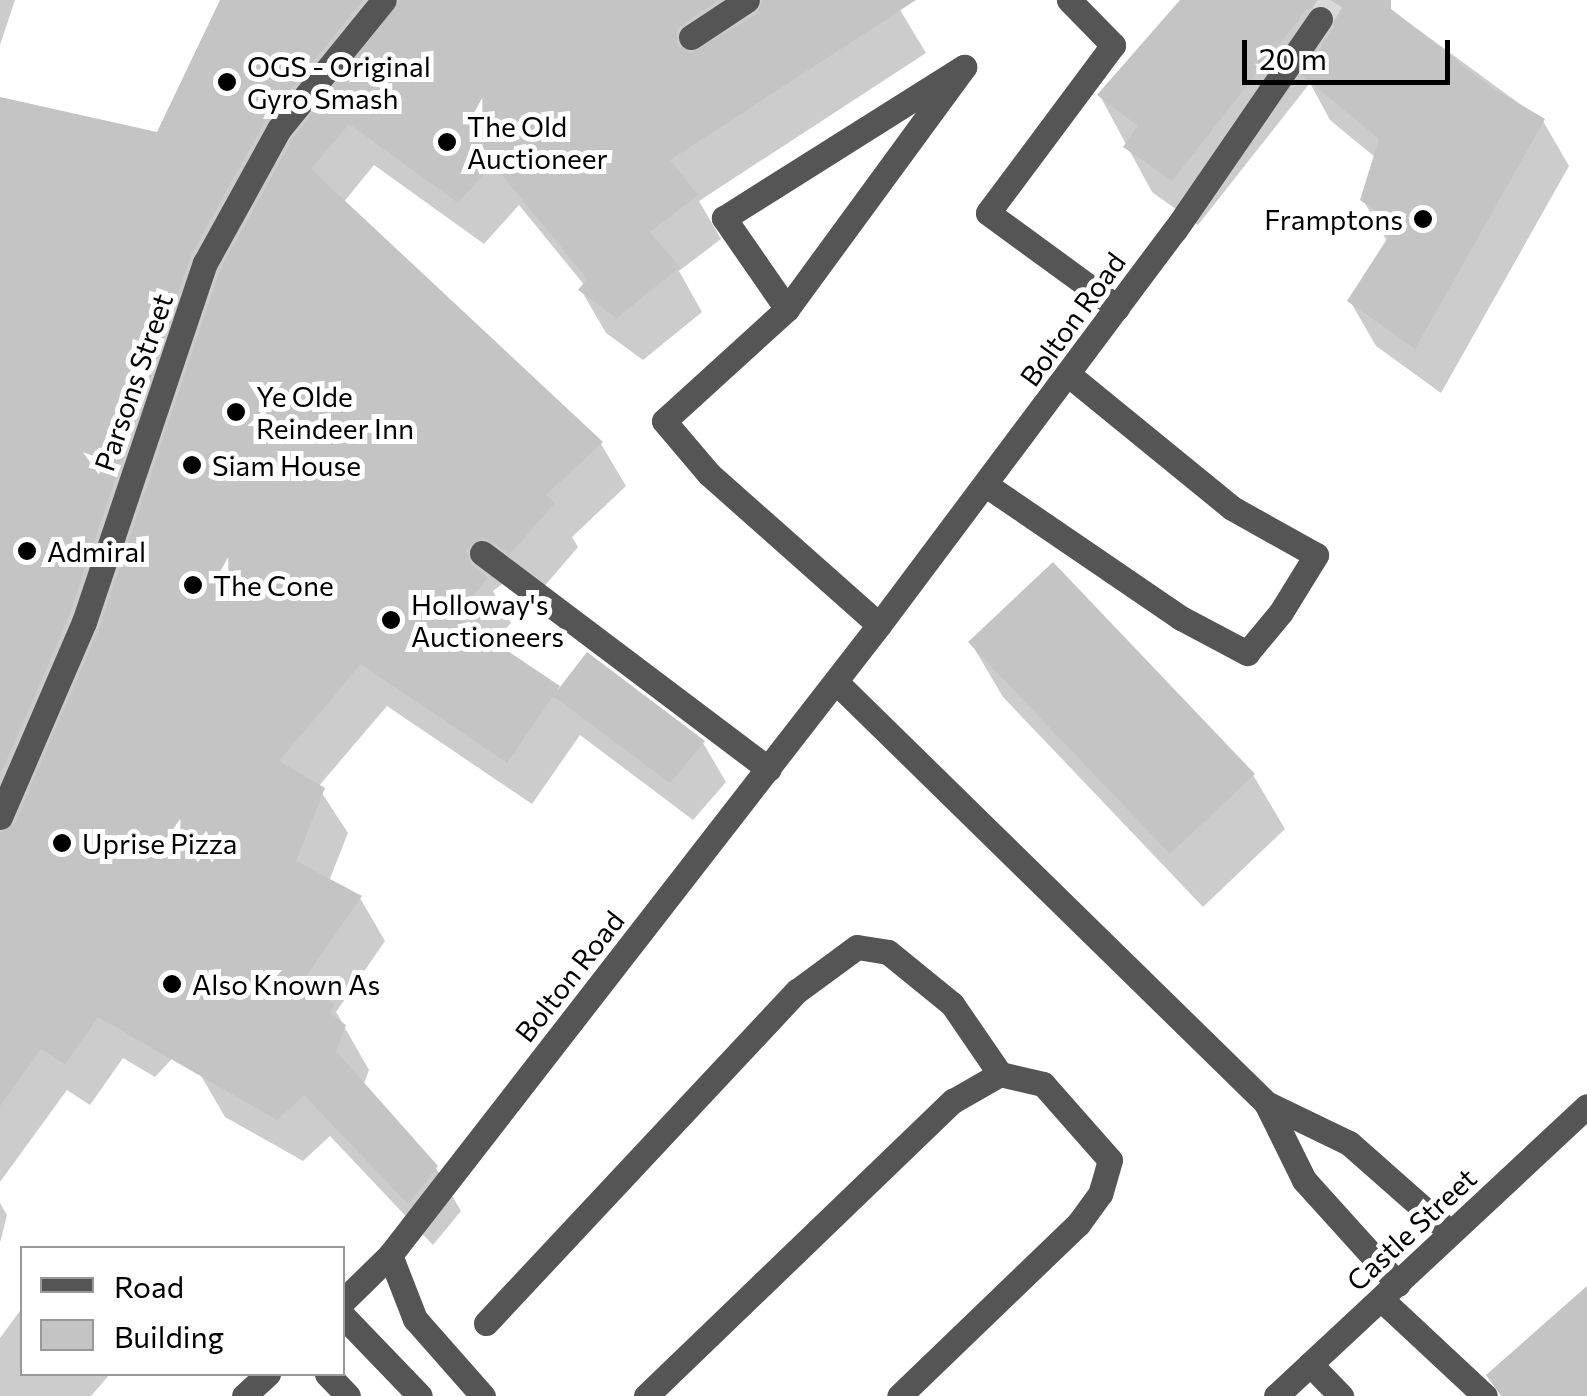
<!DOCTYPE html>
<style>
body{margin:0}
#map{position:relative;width:1587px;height:1396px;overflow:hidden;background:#fff;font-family:Commissioner,sans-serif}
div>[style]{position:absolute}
.shadow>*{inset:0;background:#0003}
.building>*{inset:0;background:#c4c4c4}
.minor-tunnel>*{height:25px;margin-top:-12.5px;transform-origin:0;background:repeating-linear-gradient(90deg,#d9d9d9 0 25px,transparent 0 37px)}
.minor>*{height:25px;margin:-12.5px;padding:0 12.5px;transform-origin:12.5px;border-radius:12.5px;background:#555}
.dots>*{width:28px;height:28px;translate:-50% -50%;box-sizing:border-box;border:5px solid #fff;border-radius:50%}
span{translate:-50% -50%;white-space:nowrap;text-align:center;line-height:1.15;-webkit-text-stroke:10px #fff;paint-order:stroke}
.poi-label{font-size:28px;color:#000}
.left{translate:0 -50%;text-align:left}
.right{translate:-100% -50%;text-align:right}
.street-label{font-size:28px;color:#000}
.legend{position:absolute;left:20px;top:1246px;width:325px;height:130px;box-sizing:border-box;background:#fff;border:2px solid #999;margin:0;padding:12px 18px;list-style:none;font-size:30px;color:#000}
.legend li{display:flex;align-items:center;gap:20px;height:50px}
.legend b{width:50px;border:2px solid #999}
.scale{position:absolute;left:1242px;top:40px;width:208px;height:45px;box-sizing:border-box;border:5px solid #000;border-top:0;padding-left:12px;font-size:30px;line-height:35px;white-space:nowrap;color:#000;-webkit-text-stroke:8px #fff;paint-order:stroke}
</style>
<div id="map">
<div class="shadow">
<div style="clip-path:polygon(0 0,15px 0,0 45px)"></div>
<div style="clip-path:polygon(226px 0,894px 0,926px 53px,699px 201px,721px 239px,679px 271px,702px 312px,643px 360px,606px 333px,581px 290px,585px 286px,519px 205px,484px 244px,374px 165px,343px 203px,601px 444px,626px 486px,572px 537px,578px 547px,536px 596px,509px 579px,493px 591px,511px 623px,492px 644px,560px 691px,703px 743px,726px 782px,693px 820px,580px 735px,532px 804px,387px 706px,318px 787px,348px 833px,329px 881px,360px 898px,385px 941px,336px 1012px,369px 1070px,363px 1086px,436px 1168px,461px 1211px,433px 1245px,330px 1136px,303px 1161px,225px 1117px,200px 1074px,223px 1004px,155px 1077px,123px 1058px,90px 1105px,67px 1090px,0 1182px,0 100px,158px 135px)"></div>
<div style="clip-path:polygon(1183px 0,1378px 0,1543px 121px,1569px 166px,1441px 393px,1376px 346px,1350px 301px,1388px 243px,1363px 200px,1376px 158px,1330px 120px,1310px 83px,1198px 225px,1152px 192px,1100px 96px)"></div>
<div style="clip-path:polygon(971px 643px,1253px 775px,1285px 829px,1203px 907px,1003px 697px)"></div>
<div style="clip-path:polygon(0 1203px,7px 1215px,0 1243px)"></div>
<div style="clip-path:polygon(22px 1308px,22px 1374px,110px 1374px,91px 1396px,0 1396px,0 1338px)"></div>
</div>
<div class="building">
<div style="clip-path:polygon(220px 0,363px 0,265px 121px,191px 255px,69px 616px,0 776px,0 97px,157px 132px)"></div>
<div style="clip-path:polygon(400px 0,718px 0,677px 29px,677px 45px,691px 53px,756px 14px,763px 0,916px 0,670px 160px,698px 195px,650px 232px,680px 267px,617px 318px,578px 290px,587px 279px,493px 164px,458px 203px,349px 124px,311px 169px,603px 442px,546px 495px,555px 503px,510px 554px,483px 537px,466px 550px,472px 565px,488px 578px,455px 616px,560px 686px,507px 763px,361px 664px,279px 761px,325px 788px,296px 861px,362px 896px,302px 982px,334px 1004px,330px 1013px,346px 1025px,336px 1051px,438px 1166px,408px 1204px,304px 1095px,277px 1120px,98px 1017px,65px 1064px,41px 1049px,0 1106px,0 833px,15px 823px,99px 628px,220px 270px,293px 138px)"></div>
<div style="clip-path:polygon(1180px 0,1391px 0,1391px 9px,1488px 85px,1545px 119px,1415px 349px,1347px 301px,1396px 225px,1360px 200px,1379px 139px,1302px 75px,1334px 27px,1330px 6px,1307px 9px,1172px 181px,1123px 147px,1138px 126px,1097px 95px)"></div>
<div style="clip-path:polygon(1053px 562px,1255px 774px,1170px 854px,968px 642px)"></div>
<div style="clip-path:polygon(587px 652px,705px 741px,670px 783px,553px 696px)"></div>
<div style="clip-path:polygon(1587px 1286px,1587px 1396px,1501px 1396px,1486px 1375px)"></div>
</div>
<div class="minor-tunnel">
<div style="left:1320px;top:19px;width:22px;rotate:-58deg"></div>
</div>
<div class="minor">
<div style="left:1069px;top:0;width:63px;rotate:45.6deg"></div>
<div style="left:1113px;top:45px;width:209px;rotate:126.7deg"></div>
<div style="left:988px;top:213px;width:160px;rotate:36.1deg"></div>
<div style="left:691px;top:37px;width:67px;rotate:-33.5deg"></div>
<div style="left:787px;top:309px;width:111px;rotate:-124.7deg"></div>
<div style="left:724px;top:218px;width:284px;rotate:-32.2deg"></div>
<div style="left:964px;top:67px;width:300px;rotate:126.2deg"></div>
<div style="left:787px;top:309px;width:166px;rotate:137.7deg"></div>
<div style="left:664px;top:421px;width:70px;rotate:49.7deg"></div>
<div style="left:709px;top:474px;width:227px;rotate:41.6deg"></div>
<div style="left:986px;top:485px;width:236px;rotate:34.3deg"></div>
<div style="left:1181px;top:618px;width:75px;rotate:27.9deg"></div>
<div style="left:1247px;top:653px;width:53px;rotate:-50.3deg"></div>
<div style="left:1281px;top:612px;width:67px;rotate:-58.4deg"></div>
<div style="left:1316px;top:555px;width:96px;rotate:-150.8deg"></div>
<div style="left:1232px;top:508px;width:210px;rotate:-140.8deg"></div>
<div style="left:482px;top:553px;width:359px;rotate:37deg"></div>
<div style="left:836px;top:682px;width:602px;rotate:44.39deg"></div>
<div style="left:1266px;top:1103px;width:92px;rotate:25.7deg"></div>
<div style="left:1349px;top:1143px;width:135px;rotate:41.4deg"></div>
<div style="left:0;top:817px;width:212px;rotate:-66.7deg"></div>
<div style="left:84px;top:622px;width:379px;rotate:-71.4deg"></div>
<div style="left:205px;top:263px;width:153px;rotate:-61.1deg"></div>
<div style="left:279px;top:129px;width:166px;rotate:-50.9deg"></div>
<div style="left:1266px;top:1103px;width:86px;rotate:63.7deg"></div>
<div style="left:1304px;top:1180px;width:140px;rotate:47.9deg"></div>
<div style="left:390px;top:1255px;width:69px;rotate:68.7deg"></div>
<div style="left:415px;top:1319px;width:103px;rotate:48.6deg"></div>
<div style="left:1381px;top:1299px;width:142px;rotate:43deg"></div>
<div style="left:342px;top:1302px;width:67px;rotate:-44.4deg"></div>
<div style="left:390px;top:1255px;width:798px;rotate:-52.18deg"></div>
<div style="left:879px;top:625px;width:494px;rotate:-53.2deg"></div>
<div style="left:1175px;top:230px;width:256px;rotate:-55.5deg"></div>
<div style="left:342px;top:1315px;width:112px;rotate:46.1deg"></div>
<div style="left:486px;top:1323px;width:455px;rotate:-46.9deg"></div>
<div style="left:797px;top:991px;width:74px;rotate:-36.3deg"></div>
<div style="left:857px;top:947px;width:31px;rotate:9deg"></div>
<div style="left:888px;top:952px;width:82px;rotate:39.1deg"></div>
<div style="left:952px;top:1004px;width:85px;rotate:55.6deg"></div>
<div style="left:1310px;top:1364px;width:45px;rotate:45.9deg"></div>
<div style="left:327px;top:1374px;width:30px;rotate:46deg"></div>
<div style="left:244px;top:1396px;width:33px;rotate:-43deg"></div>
<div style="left:646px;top:1396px;width:426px;rotate:-43.9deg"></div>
<div style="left:953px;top:1101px;width:54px;rotate:-29.9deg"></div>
<div style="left:1000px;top:1074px;width:44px;rotate:13.1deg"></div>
<div style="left:1043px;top:1084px;width:101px;rotate:48.6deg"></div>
<div style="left:1110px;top:1160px;width:35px;rotate:106deg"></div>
<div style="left:1100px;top:1194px;width:37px;rotate:126deg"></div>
<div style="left:1078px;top:1224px;width:248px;rotate:136.1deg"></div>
<div style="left:1276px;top:1396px;width:425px;rotate:-43deg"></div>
</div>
<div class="dots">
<div style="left:227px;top:82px;background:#000"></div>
<div style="left:447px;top:142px;background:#000"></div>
<div style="left:1423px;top:219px;background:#000"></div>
<div style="left:236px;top:412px;background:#000"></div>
<div style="left:192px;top:465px;background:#000"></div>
<div style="left:27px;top:551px;background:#000"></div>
<div style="left:193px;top:585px;background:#000"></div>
<div style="left:391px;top:620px;background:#000"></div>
<div style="left:62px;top:843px;background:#000"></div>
<div style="left:172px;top:984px;background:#000"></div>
</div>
<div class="poi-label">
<span class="left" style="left:247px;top:82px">OGS - Original<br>Gyro Smash</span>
<span class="left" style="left:467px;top:142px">The Old<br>Auctioneer</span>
<span class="right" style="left:1403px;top:219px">Framptons</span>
<span class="left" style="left:256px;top:412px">Ye Olde<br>Reindeer Inn</span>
<span class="left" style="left:212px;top:465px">Siam House</span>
<span class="left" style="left:47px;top:551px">Admiral</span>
<span class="left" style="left:213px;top:585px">The Cone</span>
<span class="left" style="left:411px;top:620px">Holloway's<br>Auctioneers</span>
<span class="left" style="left:82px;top:843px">Uprise Pizza</span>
<span class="left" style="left:192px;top:984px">Also Known As</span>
</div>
<div class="street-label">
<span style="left:1072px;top:319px;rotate:-54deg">Bolton Road</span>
<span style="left:133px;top:382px;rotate:-71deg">Parsons Street</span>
<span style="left:569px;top:976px;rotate:-52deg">Bolton Road</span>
<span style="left:1411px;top:1229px;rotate:-43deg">Castle Street</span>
</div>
<ul class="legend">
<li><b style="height:12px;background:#555"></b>Road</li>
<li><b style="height:28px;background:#c4c4c4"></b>Building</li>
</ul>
<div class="scale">20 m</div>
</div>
